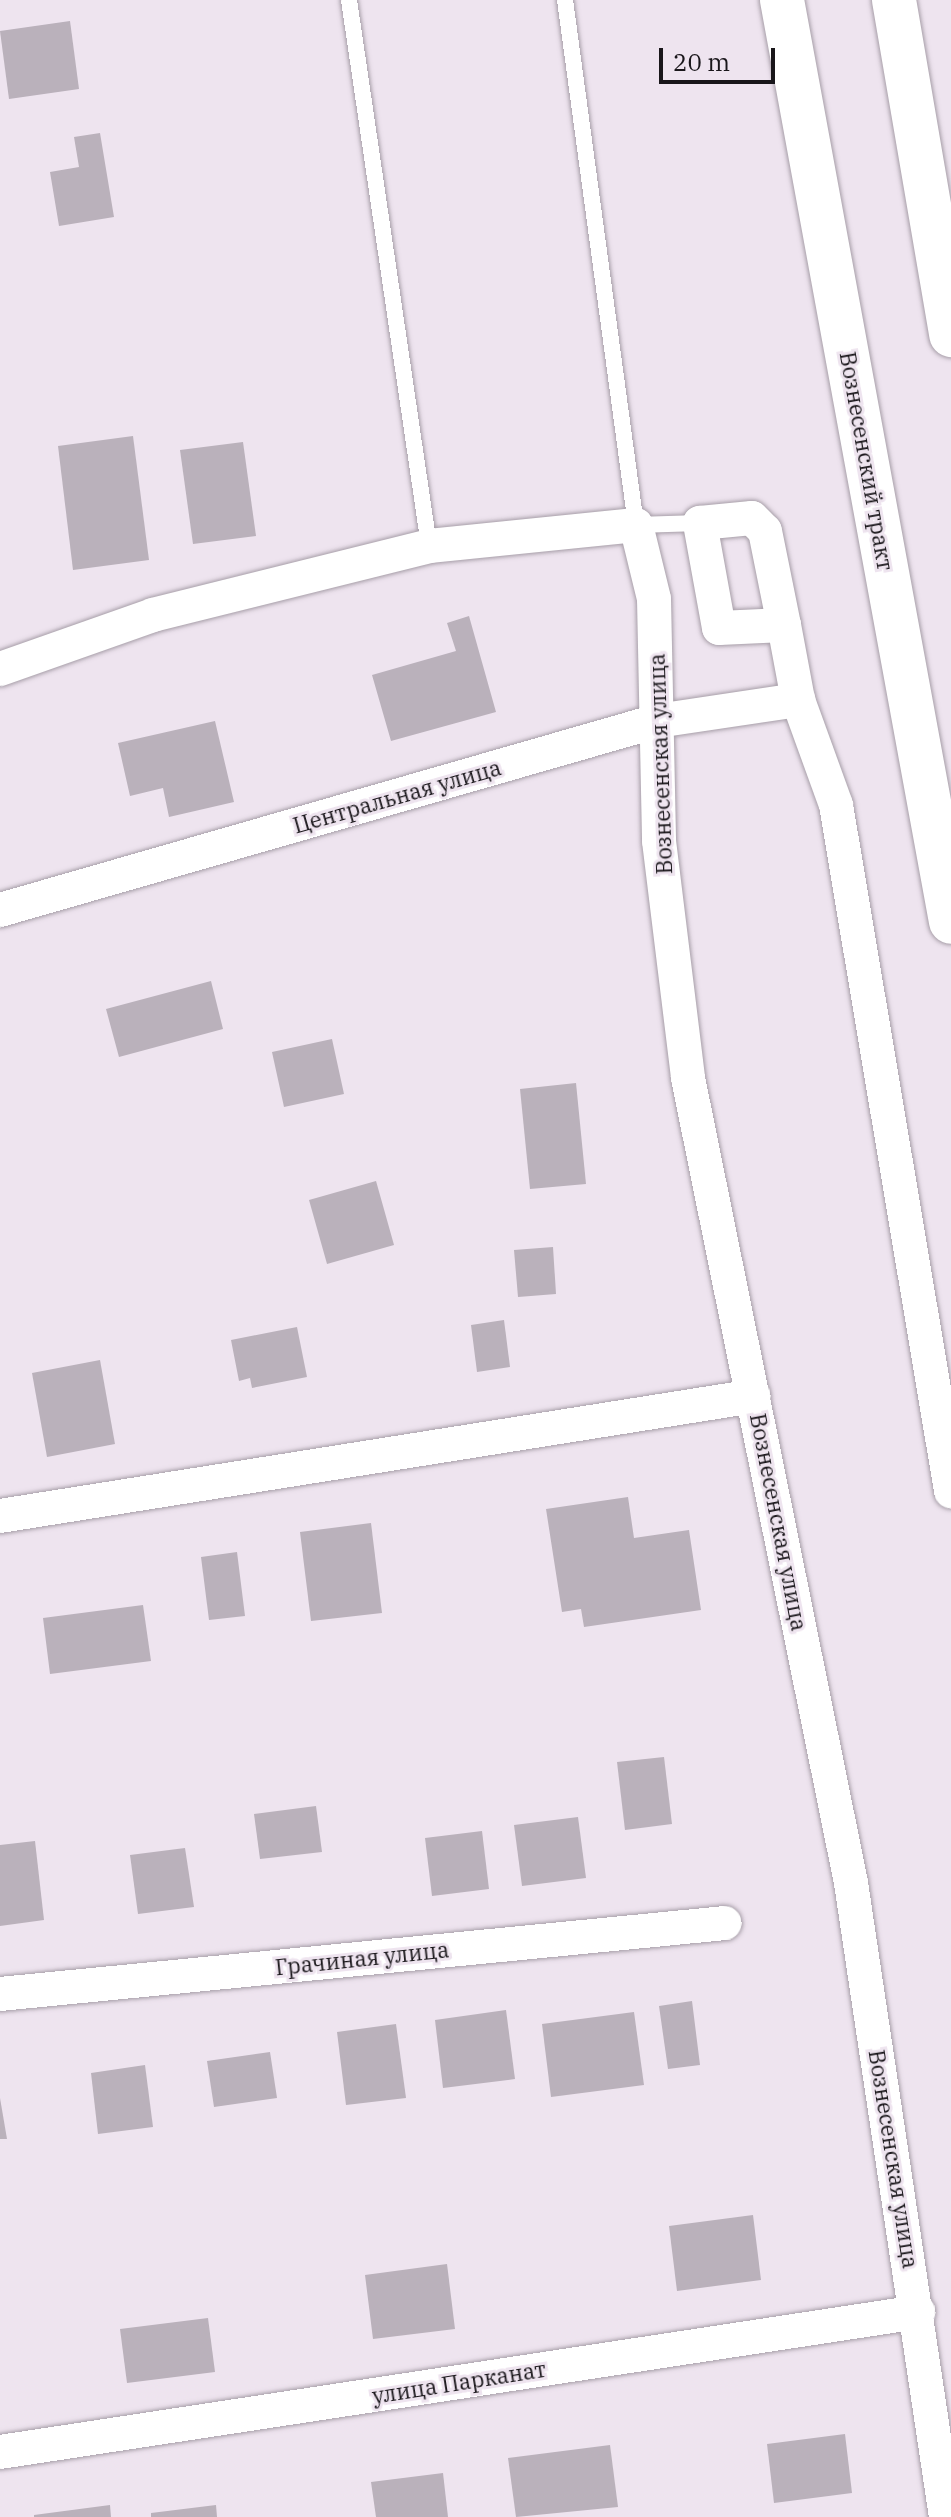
<!DOCTYPE html>
<meta charset="utf-8">
<style>
body{margin:0}
#map{position:relative;width:951px;height:2517px;overflow:hidden;background:#eee4ef;font-family:"IBM Plex Serif",serif}
div>[style]{position:absolute}
.building>*{inset:0;background:#bab1bb}
.roads{filter:drop-shadow(0 0 2px #a79ea8) drop-shadow(0 0 2px #a79ea8)}
.service>*{height:16px;margin:-8px;padding:0 8px;transform-origin:8px;border-radius:8px;background:#fff}
.minor>*{height:34px;margin:-17px;padding:0 17px;transform-origin:17px;border-radius:17px;background:#fff}
.primary>*{height:44px;margin:-22px;padding:0 22px;transform-origin:22px;border-radius:22px;background:#fff}
span{translate:-50% -50%;white-space:nowrap;text-align:center;line-height:1.15;-webkit-text-stroke:6px #eee4ef;paint-order:stroke}
.street-label{font-size:22px;color:#19161a}
.scale{position:absolute;left:659px;top:48px;width:116px;height:36px;box-sizing:border-box;border:4px solid #19161a;border-top:0;padding-left:10px;font-size:24px;line-height:28px;white-space:nowrap;color:#19161a;-webkit-text-stroke:6px #eee4ef;paint-order:stroke}
</style>
<div id="map">
<div class="building">
<div style="clip-path:polygon(70px 21px,79px 89px,9px 99px,0 31px)"></div>
<div style="clip-path:polygon(100px 133px,114px 217px,59px 226px,50px 172px,79px 167px,74px 137px)"></div>
<div style="clip-path:polygon(133px 436px,149px 560px,73px 570px,58px 446px)"></div>
<div style="clip-path:polygon(243px 442px,256px 536px,193px 544px,180px 450px)"></div>
<div style="clip-path:polygon(469px 616px,496px 712px,391px 741px,372px 675px,456px 651px,447px 623px)"></div>
<div style="clip-path:polygon(215px 721px,234px 802px,169px 817px,163px 788px,130px 796px,118px 743px)"></div>
<div style="clip-path:polygon(211px 981px,223px 1029px,119px 1057px,106px 1009px)"></div>
<div style="clip-path:polygon(332px 1039px,344px 1094px,284px 1107px,272px 1052px)"></div>
<div style="clip-path:polygon(576px 1083px,586px 1184px,530px 1189px,520px 1089px)"></div>
<div style="clip-path:polygon(376px 1181px,394px 1245px,327px 1264px,309px 1200px)"></div>
<div style="clip-path:polygon(553px 1247px,556px 1294px,518px 1297px,514px 1250px)"></div>
<div style="clip-path:polygon(504px 1320px,510px 1367px,477px 1372px,471px 1325px)"></div>
<div style="clip-path:polygon(297px 1327px,307px 1377px,252px 1388px,250px 1378px,239px 1381px,231px 1340px)"></div>
<div style="clip-path:polygon(100px 1360px,115px 1444px,47px 1457px,32px 1373px)"></div>
<div style="clip-path:polygon(628px 1497px,634px 1538px,689px 1530px,701px 1610px,584px 1627px,581px 1609px,562px 1612px,546px 1509px)"></div>
<div style="clip-path:polygon(371px 1523px,382px 1613px,311px 1621px,300px 1532px)"></div>
<div style="clip-path:polygon(237px 1552px,245px 1616px,209px 1620px,201px 1557px)"></div>
<div style="clip-path:polygon(143px 1605px,151px 1661px,50px 1674px,43px 1618px)"></div>
<div style="clip-path:polygon(664px 1757px,672px 1824px,625px 1830px,617px 1762px)"></div>
<div style="clip-path:polygon(316px 1806px,322px 1852px,260px 1859px,254px 1814px)"></div>
<div style="clip-path:polygon(578px 1817px,586px 1878px,522px 1886px,514px 1825px)"></div>
<div style="clip-path:polygon(482px 1831px,489px 1889px,432px 1896px,425px 1838px)"></div>
<div style="clip-path:polygon(35px 1841px,44px 1920px,0 1926px,0 1845px)"></div>
<div style="clip-path:polygon(185px 1848px,194px 1907px,138px 1914px,130px 1855px)"></div>
<div style="clip-path:polygon(692px 2001px,700px 2065px,668px 2069px,659px 2006px)"></div>
<div style="clip-path:polygon(506px 2010px,515px 2079px,443px 2088px,435px 2020px)"></div>
<div style="clip-path:polygon(634px 2012px,644px 2085px,551px 2097px,542px 2024px)"></div>
<div style="clip-path:polygon(396px 2024px,406px 2098px,346px 2105px,337px 2032px)"></div>
<div style="clip-path:polygon(270px 2052px,277px 2098px,214px 2107px,207px 2061px)"></div>
<div style="clip-path:polygon(145px 2065px,153px 2127px,98px 2134px,91px 2073px)"></div>
<div style="clip-path:polygon(0 2098px,7px 2139px,0 2139px)"></div>
<div style="clip-path:polygon(753px 2215px,761px 2280px,677px 2291px,669px 2226px)"></div>
<div style="clip-path:polygon(447px 2264px,455px 2329px,373px 2339px,365px 2275px)"></div>
<div style="clip-path:polygon(208px 2318px,215px 2372px,127px 2383px,120px 2329px)"></div>
<div style="clip-path:polygon(845px 2434px,852px 2493px,774px 2503px,767px 2444px)"></div>
<div style="clip-path:polygon(610px 2445px,618px 2507px,516px 2517px,508px 2458px)"></div>
<div style="clip-path:polygon(443px 2473px,448px 2517px,376px 2517px,371px 2482px)"></div>
<div style="clip-path:polygon(110px 2505px,111px 2517px,34px 2517px,34px 2515px)"></div>
<div style="clip-path:polygon(216px 2505px,217px 2517px,151px 2517px,151px 2513px)"></div>
</div>
<div class="roads">
<div class="service">
<div style="left:349px;top:0;width:552px;rotate:81.66deg"></div>
<div style="left:565px;top:0;width:530px;rotate:82.3deg"></div>
<div style="left:636px;top:525px;width:64px;rotate:-1.8deg"></div>
</div>
<div class="minor">
<div style="left:784px;top:625px;width:65px;rotate:177.4deg"></div>
<div style="left:719px;top:628px;width:107px;rotate:-100.3deg"></div>
<div style="left:700px;top:523px;width:52px;rotate:-5.5deg"></div>
<div style="left:752px;top:518px;width:18px;rotate:45deg"></div>
<div style="left:765px;top:531px;width:96px;rotate:78.6deg"></div>
<div style="left:784px;top:625px;width:76px;rotate:79.4deg"></div>
<div style="left:798px;top:700px;width:112px;rotate:70.1deg"></div>
<div style="left:836px;top:805px;width:696px;rotate:80.48deg"></div>
<div style="left:0;top:669px;width:162px;rotate:-19.4deg"></div>
<div style="left:153px;top:615px;width:284px;rotate:-14deg"></div>
<div style="left:429px;top:546px;width:208px;rotate:-5.8deg"></div>
<div style="left:636px;top:525px;width:76px;rotate:76.3deg"></div>
<div style="left:654px;top:599px;width:242px;rotate:88.8deg"></div>
<div style="left:659px;top:841px;width:239px;rotate:83deg"></div>
<div style="left:688px;top:1078px;width:821px;rotate:78.55deg"></div>
<div style="left:851px;top:1883px;width:641px;rotate:81.48deg"></div>
<div style="left:0;top:910px;width:684px;rotate:-16.05deg"></div>
<div style="left:657px;top:721px;width:143px;rotate:-8.5deg"></div>
<div style="left:0;top:1516px;width:763px;rotate:-9.04deg"></div>
<div style="left:0;top:1994px;width:728px;rotate:-5.59deg"></div>
<div style="left:0;top:2452px;width:929px;rotate:-8.67deg"></div>
</div>
<div class="primary">
<div style="left:782px;top:0;width:937px;rotate:79.61deg"></div>
<div style="left:894px;top:0;width:340px;rotate:80.3deg"></div>
</div>
</div>
<div class="street-label">
<span style="left:867px;top:461px;rotate:80deg">Вознесенский тракт</span>
<span style="left:660px;top:764px;rotate:-92deg">Вознесенская улица</span>
<span style="left:397px;top:796px;rotate:-16deg">Центральная улица</span>
<span style="left:779px;top:1522px;rotate:79deg">Вознесенская улица</span>
<span style="left:362px;top:1958px;rotate:-6deg">Грачиная улица</span>
<span style="left:894px;top:2159px;rotate:81deg">Вознесенская улица</span>
<span style="left:459px;top:2382px;rotate:-9deg">улица Парканат</span>
</div>
<div class="scale">20 m</div>
</div>
